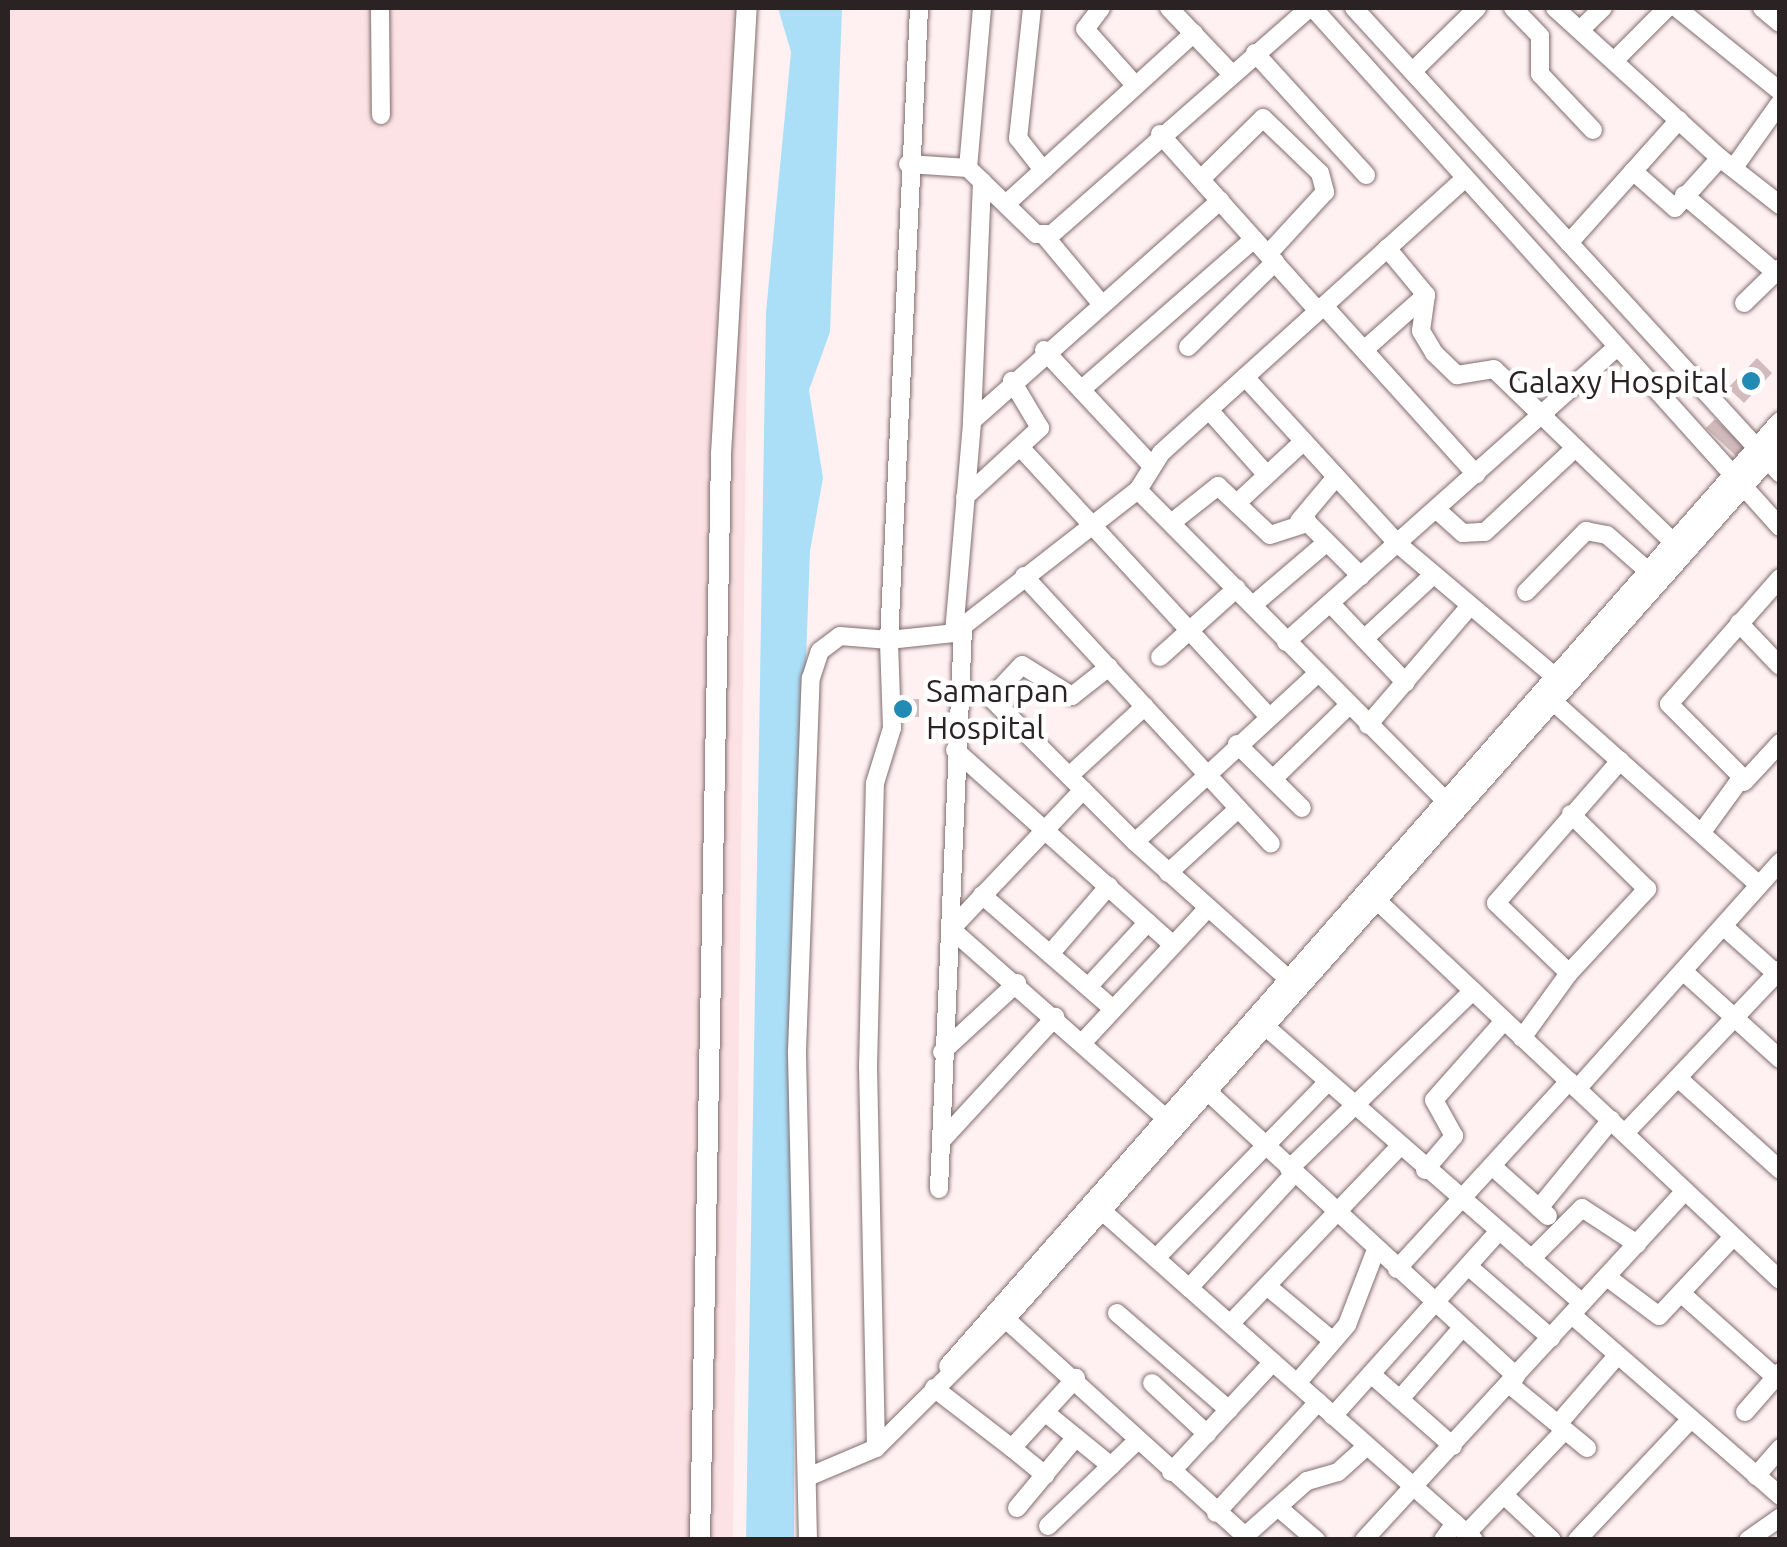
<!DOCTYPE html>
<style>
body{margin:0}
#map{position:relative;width:1787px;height:1547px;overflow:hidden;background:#fff1f2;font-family:Ubuntu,sans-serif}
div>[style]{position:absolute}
.built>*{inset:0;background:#fce2e4}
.water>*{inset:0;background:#abdff8}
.building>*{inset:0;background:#d1bbbd}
.roads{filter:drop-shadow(0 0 2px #816d6e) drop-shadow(0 0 2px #816d6e)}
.minor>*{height:18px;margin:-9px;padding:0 9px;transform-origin:9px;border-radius:9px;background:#fff}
.tertiary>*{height:20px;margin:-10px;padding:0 10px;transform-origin:10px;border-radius:10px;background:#fff}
.dots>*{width:28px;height:28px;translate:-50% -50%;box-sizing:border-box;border:5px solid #fff;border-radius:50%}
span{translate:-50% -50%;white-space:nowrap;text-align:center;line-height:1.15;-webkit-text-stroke:9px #fff;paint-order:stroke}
.poi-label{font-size:32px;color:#2b2223}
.right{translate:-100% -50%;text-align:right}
.left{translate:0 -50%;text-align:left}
.frame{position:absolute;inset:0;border:10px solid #2b2223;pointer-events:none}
</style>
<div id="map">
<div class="built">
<div style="clip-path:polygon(8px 8px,751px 8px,733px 1539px,8px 1540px)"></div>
</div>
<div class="water">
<div style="clip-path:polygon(778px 8px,842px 8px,830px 332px,809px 390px,823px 478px,810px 551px,794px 988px,794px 1539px,746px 1540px,766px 312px,791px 52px)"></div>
</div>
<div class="building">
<div style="clip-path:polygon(1757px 358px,1772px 373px,1744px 403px,1728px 388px)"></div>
<div style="clip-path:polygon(1715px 419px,1745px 447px,1736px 456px,1706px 428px)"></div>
<div style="clip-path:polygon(892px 699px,919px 699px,919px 717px,893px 717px)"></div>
</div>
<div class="roads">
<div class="minor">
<div style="left:380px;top:8px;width:107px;rotate:89.5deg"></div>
<div style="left:1032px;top:8px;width:131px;rotate:96.1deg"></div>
<div style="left:1018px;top:138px;width:41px;rotate:52deg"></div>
<div style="left:1101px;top:8px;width:26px;rotate:127deg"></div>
<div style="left:1085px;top:29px;width:76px;rotate:48.2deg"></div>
<div style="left:1169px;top:8px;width:90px;rotate:46.4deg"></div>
<div style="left:1313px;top:8px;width:698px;rotate:48.02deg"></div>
<div style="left:1354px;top:8px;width:631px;rotate:47.51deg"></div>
<div style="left:1513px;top:8px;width:39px;rotate:46deg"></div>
<div style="left:1540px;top:36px;width:38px;rotate:90deg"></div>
<div style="left:1540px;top:74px;width:77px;rotate:46.6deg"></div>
<div style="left:1555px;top:8px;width:223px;rotate:42.3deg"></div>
<div style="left:1677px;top:8px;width:132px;rotate:38.9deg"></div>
<div style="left:1762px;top:8px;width:23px;rotate:40deg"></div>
<div style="left:1580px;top:30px;width:32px;rotate:-44deg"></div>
<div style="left:1255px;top:53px;width:165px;rotate:47.7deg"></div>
<div style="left:1614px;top:61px;width:75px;rotate:-45deg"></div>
<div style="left:1413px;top:71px;width:90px;rotate:-44.5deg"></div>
<div style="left:1160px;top:134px;width:237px;rotate:48.2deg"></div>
<div style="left:908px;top:164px;width:60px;rotate:3.8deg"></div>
<div style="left:968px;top:168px;width:95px;rotate:44.1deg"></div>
<div style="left:1036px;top:234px;width:16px"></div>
<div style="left:1052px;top:234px;width:342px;rotate:-41.3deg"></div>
<div style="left:1735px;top:166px;width:77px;rotate:-54.5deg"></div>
<div style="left:968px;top:168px;width:161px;rotate:-85deg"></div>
<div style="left:1633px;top:171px;width:56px;rotate:41.4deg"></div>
<div style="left:1675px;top:208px;width:67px;rotate:-48deg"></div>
<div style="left:1720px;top:158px;width:76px;rotate:38.1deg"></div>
<div style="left:1201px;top:179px;width:87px;rotate:-44.5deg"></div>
<div style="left:1263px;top:118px;width:79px;rotate:44deg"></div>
<div style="left:1320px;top:173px;width:20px;rotate:75deg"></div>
<div style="left:1325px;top:192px;width:84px;rotate:132.6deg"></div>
<div style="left:1684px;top:195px;width:119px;rotate:40.2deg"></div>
<div style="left:1006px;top:204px;width:254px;rotate:-42.3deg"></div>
<div style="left:1044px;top:235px;width:86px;rotate:50.2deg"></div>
<div style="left:1569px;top:243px;width:165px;rotate:-48.2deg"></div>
<div style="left:1426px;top:295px;width:36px;rotate:98deg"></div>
<div style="left:1421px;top:331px;width:26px;rotate:59deg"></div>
<div style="left:1434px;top:353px;width:32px;rotate:44deg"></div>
<div style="left:1457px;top:375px;width:37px;rotate:-9deg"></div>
<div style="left:1494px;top:369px;width:249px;rotate:44deg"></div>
<div style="left:1744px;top:303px;width:50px;rotate:-44.2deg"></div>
<div style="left:1324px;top:306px;width:227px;rotate:47.9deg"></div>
<div style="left:1188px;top:347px;width:122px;rotate:-44.3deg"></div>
<div style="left:1044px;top:350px;width:158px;rotate:47deg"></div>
<div style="left:1364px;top:350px;width:83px;rotate:-41.6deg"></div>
<div style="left:1426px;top:295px;width:61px;rotate:-129.7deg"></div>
<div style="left:1245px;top:377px;width:226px;rotate:47.5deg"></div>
<div style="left:1398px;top:544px;width:209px;rotate:40.2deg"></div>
<div style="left:1082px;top:389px;width:228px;rotate:-41.1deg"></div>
<div style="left:1209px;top:410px;width:87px;rotate:48.3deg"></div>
<div style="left:972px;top:421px;width:240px;rotate:-87.6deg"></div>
<div style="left:1020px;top:447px;width:366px;rotate:47.3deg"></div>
<div style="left:1138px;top:490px;width:44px;rotate:-58.1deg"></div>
<div style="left:1161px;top:453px;width:410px;rotate:-42.1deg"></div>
<div style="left:965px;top:497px;width:102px;rotate:-42.6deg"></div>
<div style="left:1040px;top:428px;width:55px;rotate:-120.8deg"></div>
<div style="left:1237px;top:503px;width:91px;rotate:-42.8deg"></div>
<div style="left:1436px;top:509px;width:36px;rotate:42deg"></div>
<div style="left:1463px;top:533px;width:22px;rotate:-3deg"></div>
<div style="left:1485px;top:532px;width:122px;rotate:-43deg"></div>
<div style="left:1175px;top:520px;width:55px;rotate:-38.3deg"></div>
<div style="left:1218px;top:486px;width:71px;rotate:43.3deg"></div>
<div style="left:1270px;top:535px;width:40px;rotate:-18deg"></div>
<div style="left:1308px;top:523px;width:75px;rotate:45deg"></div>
<div style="left:1299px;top:521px;width:57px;rotate:-49.9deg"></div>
<div style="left:1024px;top:576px;width:364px;rotate:47.3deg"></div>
<div style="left:1526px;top:592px;width:86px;rotate:-45.5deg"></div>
<div style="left:1586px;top:531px;width:21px;rotate:11deg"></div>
<div style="left:1607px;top:535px;width:53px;rotate:41.2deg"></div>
<div style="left:1330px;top:603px;width:110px;rotate:46.5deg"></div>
<div style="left:1253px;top:605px;width:97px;rotate:-40.4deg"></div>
<div style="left:1739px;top:623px;width:59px;rotate:46.4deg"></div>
<div style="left:954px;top:633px;width:213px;rotate:-85.1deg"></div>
<div style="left:972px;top:421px;width:332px;rotate:-41.6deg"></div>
<div style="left:1364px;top:639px;width:94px;rotate:-42.8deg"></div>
<div style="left:1286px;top:642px;width:443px;rotate:-41.7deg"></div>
<div style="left:1160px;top:657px;width:103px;rotate:-41.9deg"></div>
<div style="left:1547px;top:696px;width:284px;rotate:41.7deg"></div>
<div style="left:1368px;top:725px;width:155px;rotate:-49.4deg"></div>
<div style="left:1237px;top:744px;width:91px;rotate:44.6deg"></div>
<div style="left:955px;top:750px;width:291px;rotate:41.8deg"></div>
<div style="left:1069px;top:776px;width:103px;rotate:-42.6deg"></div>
<div style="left:1273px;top:779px;width:105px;rotate:-44.2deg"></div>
<div style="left:1744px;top:782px;width:53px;rotate:-47.3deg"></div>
<div style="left:1083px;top:790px;width:130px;rotate:-135deg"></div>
<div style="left:991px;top:698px;width:45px;rotate:-46.8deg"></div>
<div style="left:1022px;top:665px;width:59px;rotate:31.8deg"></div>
<div style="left:1072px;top:696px;width:47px;rotate:-38.1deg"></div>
<div style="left:1702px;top:832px;width:68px;rotate:-54deg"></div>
<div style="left:1742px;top:777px;width:103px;rotate:-135deg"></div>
<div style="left:1669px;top:704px;width:168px;rotate:-48.6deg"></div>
<div style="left:1135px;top:842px;width:74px;rotate:-135deg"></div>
<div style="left:1083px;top:790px;width:192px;rotate:133.5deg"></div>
<div style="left:951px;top:929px;width:289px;rotate:41.4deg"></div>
<div style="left:1168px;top:873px;width:95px;rotate:-42.4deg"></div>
<div style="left:1367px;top:891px;width:567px;rotate:43.29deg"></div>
<div style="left:982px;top:895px;width:171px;rotate:41deg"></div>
<div style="left:1723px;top:926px;width:76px;rotate:41.8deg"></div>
<div style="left:1050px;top:954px;width:90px;rotate:-49.1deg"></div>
<div style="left:1683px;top:971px;width:131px;rotate:42.2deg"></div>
<div style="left:1569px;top:973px;width:115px;rotate:-47.1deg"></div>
<div style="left:1647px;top:889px;width:107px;rotate:-135.4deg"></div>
<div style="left:1294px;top:984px;width:213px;rotate:-138.2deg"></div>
<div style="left:1135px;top:842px;width:246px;rotate:-42.7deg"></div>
<div style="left:1088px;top:987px;width:88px;rotate:-47.3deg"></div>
<div style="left:1258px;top:1020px;width:430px;rotate:41.1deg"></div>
<div style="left:1522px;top:1038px;width:80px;rotate:-54.1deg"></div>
<div style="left:1569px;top:973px;width:101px;rotate:-136.2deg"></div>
<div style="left:1496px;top:903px;width:189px;rotate:-48.9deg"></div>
<div style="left:1083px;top:1042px;width:182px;rotate:-47deg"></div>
<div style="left:942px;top:1052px;width:102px;rotate:-42.6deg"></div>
<div style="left:1678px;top:1078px;width:137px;rotate:42deg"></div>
<div style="left:1577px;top:1089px;width:305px;rotate:-48.2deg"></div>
<div style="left:1206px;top:1090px;width:422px;rotate:42.7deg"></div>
<div style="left:1626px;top:1132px;width:224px;rotate:-46.5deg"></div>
<div style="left:943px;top:1139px;width:166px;rotate:-47.4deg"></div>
<div style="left:1492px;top:1166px;width:75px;rotate:41.8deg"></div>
<div style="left:1289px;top:1169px;width:256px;rotate:-44.1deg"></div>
<div style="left:1425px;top:1170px;width:45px;rotate:-49.5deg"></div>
<div style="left:1454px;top:1136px;width:41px;rotate:-119.1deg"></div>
<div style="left:1434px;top:1100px;width:106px;rotate:-48.5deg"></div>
<div style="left:939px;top:1189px;width:563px;rotate:-87.55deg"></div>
<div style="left:1092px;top:1202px;width:510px;rotate:41.5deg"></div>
<div style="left:1539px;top:1208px;width:114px;rotate:-50.7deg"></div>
<div style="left:1156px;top:1258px;width:246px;rotate:-45.7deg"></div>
<div style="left:1531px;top:1259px;width:72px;rotate:-45deg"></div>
<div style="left:1582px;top:1208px;width:66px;rotate:33.2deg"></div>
<div style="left:1468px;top:1266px;width:110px;rotate:40.9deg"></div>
<div style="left:1397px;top:1269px;width:255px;rotate:-47.5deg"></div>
<div style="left:1607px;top:1277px;width:65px;rotate:36.9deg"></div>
<div style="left:1659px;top:1316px;width:108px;rotate:-46.9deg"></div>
<div style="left:1267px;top:1286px;width:86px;rotate:39.8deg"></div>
<div style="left:1189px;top:1288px;width:155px;rotate:-47.4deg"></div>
<div style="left:1682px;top:1294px;width:125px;rotate:41.7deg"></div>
<div style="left:998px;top:1312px;width:333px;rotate:42.2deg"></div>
<div style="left:1245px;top:1536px;width:83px;rotate:-41.6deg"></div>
<div style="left:1307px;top:1481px;width:32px;rotate:-16deg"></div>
<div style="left:1338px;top:1472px;width:39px;rotate:-42deg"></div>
<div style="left:1117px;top:1313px;width:148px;rotate:40.9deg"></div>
<div style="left:1572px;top:1315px;width:276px;rotate:41deg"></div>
<div style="left:1230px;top:1324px;width:245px;rotate:-46.3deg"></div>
<div style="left:948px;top:1366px;width:1259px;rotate:-48.64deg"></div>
<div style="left:1371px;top:1374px;width:109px;rotate:41.3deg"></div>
<div style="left:1152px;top:1383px;width:75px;rotate:42.8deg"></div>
<div style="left:1297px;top:1383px;width:77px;rotate:-49.2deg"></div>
<div style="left:1347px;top:1325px;width:80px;rotate:-68.9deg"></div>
<div style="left:1509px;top:1384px;width:101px;rotate:39.4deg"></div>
<div style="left:934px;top:1388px;width:98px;rotate:37.6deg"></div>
<div style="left:1012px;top:1448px;width:95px;rotate:-47.6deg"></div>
<div style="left:1400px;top:1399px;width:94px;rotate:-48.9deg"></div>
<div style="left:1745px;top:1412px;width:53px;rotate:-48.8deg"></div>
<div style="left:1046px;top:1413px;width:84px;rotate:39.2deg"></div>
<div style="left:1333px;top:1416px;width:247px;rotate:-48.1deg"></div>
<div style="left:1558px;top:1424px;width:90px;rotate:-49.1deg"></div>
<div style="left:876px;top:1448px;width:381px;rotate:-91.2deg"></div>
<div style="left:868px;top:1067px;width:284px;rotate:-88.6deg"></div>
<div style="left:875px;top:783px;width:58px;rotate:-72.8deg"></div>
<div style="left:892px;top:728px;width:88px;rotate:-92deg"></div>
<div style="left:889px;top:640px;width:65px;rotate:-6.1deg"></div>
<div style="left:954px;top:633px;width:233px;rotate:-37.9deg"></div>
<div style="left:1138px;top:490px;width:450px;rotate:45.3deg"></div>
<div style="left:1012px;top:1448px;width:43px;rotate:39.3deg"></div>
<div style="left:1171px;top:1472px;width:150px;rotate:-47.2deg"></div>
<div style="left:1756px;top:1476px;width:37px;rotate:-49deg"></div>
<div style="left:808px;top:1477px;width:74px;rotate:-23.1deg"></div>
<div style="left:876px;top:1448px;width:183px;rotate:-44.8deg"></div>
<div style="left:1006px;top:1319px;width:1167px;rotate:-48.44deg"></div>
<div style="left:1505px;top:1496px;width:64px;rotate:43.1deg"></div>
<div style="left:1017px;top:1508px;width:92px;rotate:-50.3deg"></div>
<div style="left:1280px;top:1509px;width:48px;rotate:40.7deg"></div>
<div style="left:1216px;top:1513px;width:151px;rotate:-47.4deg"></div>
<div style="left:1048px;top:1526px;width:124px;rotate:-43.7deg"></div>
<div style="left:1467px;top:1533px;width:142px;rotate:-46.4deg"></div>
<div style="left:808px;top:1540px;width:489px;rotate:-91.3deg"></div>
<div style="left:797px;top:1051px;width:373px;rotate:-87.9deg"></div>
<div style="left:811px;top:678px;width:28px;rotate:-72deg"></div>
<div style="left:820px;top:651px;width:25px;rotate:-37deg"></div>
<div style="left:840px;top:636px;width:49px;rotate:4.7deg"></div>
<div style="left:889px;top:640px;width:633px;rotate:-87.28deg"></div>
<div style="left:1364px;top:1540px;width:474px;rotate:-47.4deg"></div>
<div style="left:1443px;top:1540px;width:21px;rotate:-55deg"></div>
<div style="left:1577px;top:1540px;width:163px;rotate:-46.7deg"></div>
<div style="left:1748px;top:1540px;width:39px;rotate:-35deg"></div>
</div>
<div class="tertiary">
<div style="left:700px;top:1540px;width:1086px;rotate:-88.89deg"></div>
<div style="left:721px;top:454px;width:447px;rotate:-86.7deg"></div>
</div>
</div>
<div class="dots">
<div style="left:1751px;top:381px;background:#228bb3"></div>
<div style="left:903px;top:709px;background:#228bb3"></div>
</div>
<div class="poi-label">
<span class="right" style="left:1728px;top:381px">Galaxy Hospital</span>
<span class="left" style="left:926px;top:709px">Samarpan<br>Hospital</span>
</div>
<div class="frame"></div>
</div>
